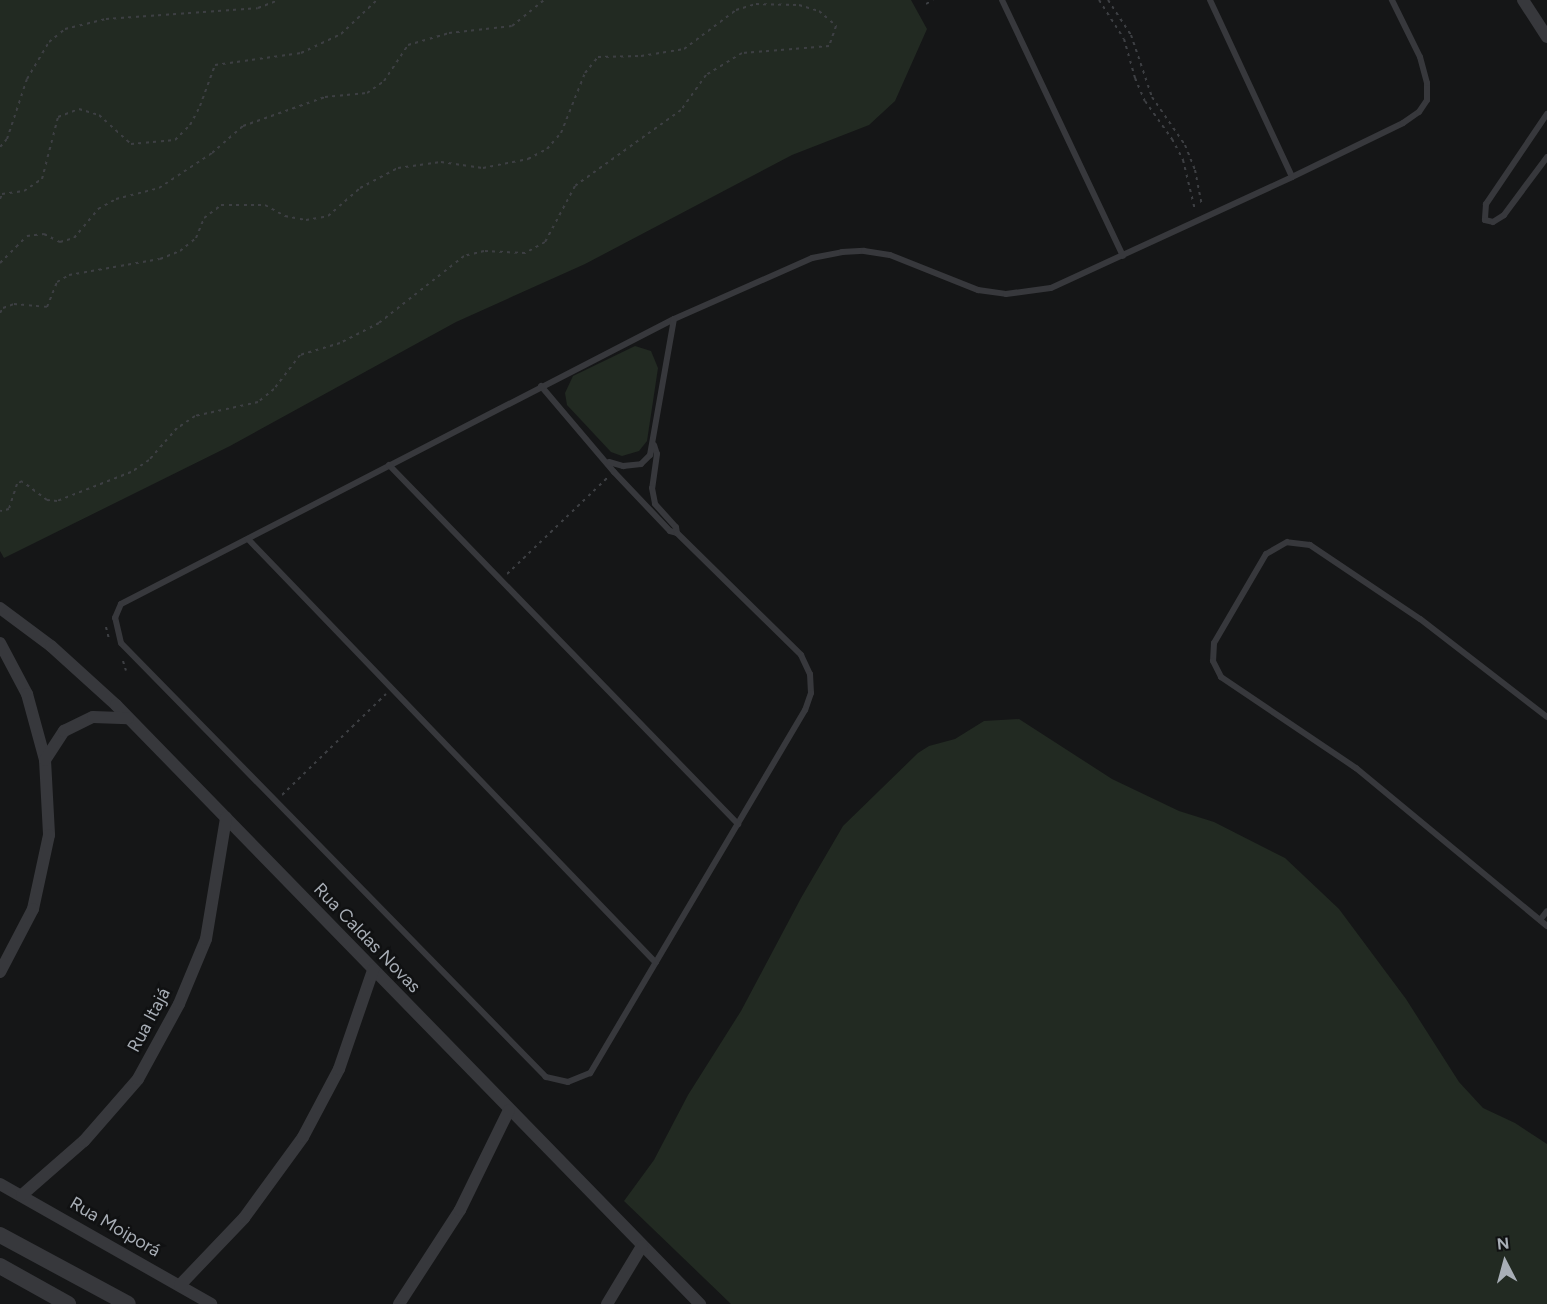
<!DOCTYPE html>
<meta charset="utf-8">
<style>
body{margin:0}
#map{position:relative;width:1547px;height:1304px;overflow:hidden;background:#151617;font-family:Figtree,sans-serif}
div>[style]{position:absolute}
.green>*{inset:0;background:#222a22}
.path>*{height:2px;margin-top:-1px;transform-origin:0;background:repeating-linear-gradient(90deg,#3d3f43 0 3px,transparent 0 7.5px)}
.service>*{height:6px;margin:-3px;padding:0 3px;transform-origin:3px;border-radius:3px;background:#37383c}
.minor>*{height:12px;margin:-6px;padding:0 6px;transform-origin:6px;border-radius:6px;background:#37383c}
.tertiary>*{height:16px;margin:-8px;padding:0 8px;transform-origin:8px;border-radius:8px;background:#37383c}
span{translate:-50% -50%;white-space:nowrap;text-align:center;line-height:1.15;-webkit-text-stroke:5px #101112;paint-order:stroke}
.street-label{font-size:18px;color:#a8aeb6}
.north{position:absolute;left:1475px;top:1232px;width:60px;height:60px;-webkit-text-stroke:4px #101112;paint-order:stroke;rotate:354deg;font-size:16px;font-weight:700;line-height:24px;text-align:center;color:#a8aeb6}
.north::after{content:'';display:block;margin:auto;width:21px;height:27px;background:#a8aeb6;clip-path:polygon(50% 0,100% 100%,50% 72%,0 100%)}
</style>
<div id="map">
<div class="green">
<div style="clip-path:polygon(0 0,911px 0,927px 29px,895px 101px,869px 125px,792px 155px,585px 264px,456px 322px,230px 446px,4px 558px,0 551px)"></div>
<div style="clip-path:polygon(635px 346px,651px 351px,658px 368px,647px 441px,639px 451px,622px 456px,611px 452px,567px 405px,565px 393px,573px 376px)"></div>
<div style="clip-path:polygon(1019px 719px,1112px 779px,1179px 811px,1214px 822px,1285px 858px,1339px 909px,1406px 999px,1459px 1082px,1483px 1108px,1515px 1123px,1547px 1144px,1547px 1304px,731px 1304px,624px 1201px,654px 1160px,688px 1095px,741px 1011px,801px 898px,843px 826px,918px 753px,929px 746px,955px 739px,984px 721px)"></div>
</div>
<div class="path">
<div style="left:1099px;top:0;width:46px;rotate:57.3deg"></div>
<div style="left:1124px;top:39px;width:41px;rotate:74.2deg"></div>
<div style="left:1135px;top:78px;width:25px;rotate:67deg"></div>
<div style="left:1145px;top:101px;width:47px;rotate:54.6deg"></div>
<div style="left:1172px;top:139px;width:24px;rotate:62deg"></div>
<div style="left:1183px;top:160px;width:51px;rotate:76.5deg"></div>
<div style="left:1108px;top:0;width:42px;rotate:56.7deg"></div>
<div style="left:1131px;top:35px;width:65px;rotate:71.3deg"></div>
<div style="left:1152px;top:97px;width:58px;rotate:55.5deg"></div>
<div style="left:1185px;top:145px;width:27px;rotate:68deg"></div>
<div style="left:1195px;top:170px;width:37px;rotate:79deg"></div>
<div style="left:926px;top:4px;width:8px;rotate:-30deg"></div>
<div style="left:0;top:147px;width:11px;rotate:-49deg"></div>
<div style="left:7px;top:139px;width:63px;rotate:-71.6deg"></div>
<div style="left:27px;top:79px;width:43px;rotate:-59.3deg"></div>
<div style="left:49px;top:42px;width:21px;rotate:-39deg"></div>
<div style="left:65px;top:29px;width:42px;rotate:-13.7deg"></div>
<div style="left:106px;top:19px;width:152px;rotate:-4.1deg"></div>
<div style="left:258px;top:8px;width:22px;rotate:-21deg"></div>
<div style="left:0;top:199px;width:5px;rotate:-68deg"></div>
<div style="left:2px;top:194px;width:22px;rotate:-8deg"></div>
<div style="left:24px;top:191px;width:22px;rotate:-34deg"></div>
<div style="left:42px;top:179px;width:64px;rotate:-75.5deg"></div>
<div style="left:58px;top:117px;width:22px;rotate:-21deg"></div>
<div style="left:79px;top:109px;width:21px;rotate:17deg"></div>
<div style="left:99px;top:115px;width:43px;rotate:42.2deg"></div>
<div style="left:131px;top:144px;width:44px;rotate:-5.2deg"></div>
<div style="left:175px;top:140px;width:21px;rotate:-45deg"></div>
<div style="left:190px;top:125px;width:21px;rotate:-62deg"></div>
<div style="left:200px;top:106px;width:44px;rotate:-69.9deg"></div>
<div style="left:215px;top:65px;width:87px;rotate:-7.9deg"></div>
<div style="left:301px;top:53px;width:44px;rotate:-25.4deg"></div>
<div style="left:341px;top:34px;width:50px;rotate:-43.4deg"></div>
<div style="left:0;top:263px;width:38px;rotate:-45deg"></div>
<div style="left:27px;top:236px;width:17px;rotate:-7deg"></div>
<div style="left:44px;top:234px;width:18px;rotate:27deg"></div>
<div style="left:60px;top:242px;width:15px;rotate:-16deg"></div>
<div style="left:74px;top:238px;width:38px;rotate:-50deg"></div>
<div style="left:98px;top:209px;width:21px;rotate:-29deg"></div>
<div style="left:116px;top:199px;width:44px;rotate:-14.3deg"></div>
<div style="left:159px;top:188px;width:64px;rotate:-33.4deg"></div>
<div style="left:212px;top:153px;width:41px;rotate:-41.1deg"></div>
<div style="left:243px;top:126px;width:87px;rotate:-19.5deg"></div>
<div style="left:325px;top:97px;width:42px;rotate:-5.4deg"></div>
<div style="left:367px;top:93px;width:21px;rotate:-35deg"></div>
<div style="left:384px;top:81px;width:43px;rotate:-56.3deg"></div>
<div style="left:408px;top:45px;width:43px;rotate:-16.3deg"></div>
<div style="left:449px;top:33px;width:63px;rotate:-6.3deg"></div>
<div style="left:512px;top:26px;width:41px;rotate:-39.1deg"></div>
<div style="left:0;top:313px;width:6px;rotate:-59deg"></div>
<div style="left:3px;top:308px;width:12px;rotate:-20deg"></div>
<div style="left:14px;top:304px;width:33px;rotate:5deg"></div>
<div style="left:47px;top:307px;width:27px;rotate:-68deg"></div>
<div style="left:57px;top:282px;width:14px;rotate:-30deg"></div>
<div style="left:69px;top:275px;width:92px;rotate:-10deg"></div>
<div style="left:160px;top:259px;width:22px;rotate:-22deg"></div>
<div style="left:180px;top:251px;width:21px;rotate:-39deg"></div>
<div style="left:196px;top:238px;width:22px;rotate:-68deg"></div>
<div style="left:204px;top:218px;width:21px;rotate:-37deg"></div>
<div style="left:221px;top:205px;width:44px"></div>
<div style="left:265px;top:205px;width:23px;rotate:29deg"></div>
<div style="left:285px;top:216px;width:21px;rotate:11deg"></div>
<div style="left:306px;top:220px;width:22px;rotate:-10deg"></div>
<div style="left:328px;top:216px;width:43px;rotate:-41.2deg"></div>
<div style="left:360px;top:188px;width:43px;rotate:-27.8deg"></div>
<div style="left:398px;top:168px;width:43px;rotate:-7.9deg"></div>
<div style="left:441px;top:162px;width:42px;rotate:8.1deg"></div>
<div style="left:483px;top:168px;width:46px;rotate:-11.3deg"></div>
<div style="left:528px;top:159px;width:21px;rotate:-28deg"></div>
<div style="left:547px;top:149px;width:21px;rotate:-49deg"></div>
<div style="left:561px;top:133px;width:65px;rotate:-68.2deg"></div>
<div style="left:585px;top:73px;width:21px;rotate:-51deg"></div>
<div style="left:598px;top:57px;width:43px;rotate:-1.3deg"></div>
<div style="left:641px;top:56px;width:44px;rotate:-9.2deg"></div>
<div style="left:684px;top:49px;width:65px;rotate:-36.9deg"></div>
<div style="left:736px;top:10px;width:21px;rotate:-17deg"></div>
<div style="left:756px;top:4px;width:43px;rotate:1.3deg"></div>
<div style="left:799px;top:5px;width:21px;rotate:17deg"></div>
<div style="left:819px;top:11px;width:23px;rotate:41deg"></div>
<div style="left:836px;top:26px;width:21px;rotate:109deg"></div>
<div style="left:829px;top:46px;width:87px;rotate:175.4deg"></div>
<div style="left:742px;top:53px;width:42px;rotate:148.6deg"></div>
<div style="left:706px;top:75px;width:43px;rotate:125.5deg"></div>
<div style="left:681px;top:110px;width:130px;rotate:144.4deg"></div>
<div style="left:575px;top:186px;width:64px;rotate:118.2deg"></div>
<div style="left:545px;top:242px;width:23px;rotate:151deg"></div>
<div style="left:525px;top:253px;width:41px;rotate:-177.2deg"></div>
<div style="left:484px;top:251px;width:21px;rotate:166deg"></div>
<div style="left:464px;top:256px;width:108px;rotate:141.8deg"></div>
<div style="left:379px;top:323px;width:44px;rotate:152.9deg"></div>
<div style="left:340px;top:343px;width:42px;rotate:163.3deg"></div>
<div style="left:300px;top:355px;width:43px;rotate:127.4deg"></div>
<div style="left:274px;top:389px;width:21px;rotate:141deg"></div>
<div style="left:258px;top:402px;width:65px;rotate:167.5deg"></div>
<div style="left:195px;top:416px;width:22px;rotate:146deg"></div>
<div style="left:177px;top:428px;width:43px;rotate:131.2deg"></div>
<div style="left:149px;top:460px;width:22px;rotate:146deg"></div>
<div style="left:131px;top:472px;width:79px;rotate:158.6deg"></div>
<div style="left:57px;top:501px;width:10px;rotate:-174deg"></div>
<div style="left:47px;top:500px;width:31px;rotate:-143deg"></div>
<div style="left:22px;top:481px;width:6px;rotate:149deg"></div>
<div style="left:17px;top:484px;width:26px;rotate:108deg"></div>
<div style="left:9px;top:509px;width:9px;rotate:167deg"></div>
<div style="left:507px;top:574px;width:139px;rotate:-43.8deg"></div>
<div style="left:106px;top:627px;width:12px;rotate:76deg"></div>
<div style="left:123px;top:661px;width:10px;rotate:73deg"></div>
<div style="left:282px;top:795px;width:145px;rotate:-44.2deg"></div>
</div>
<div class="service">
<div style="left:1002px;top:0;width:283px;rotate:64.7deg"></div>
<div style="left:1210px;top:0;width:195px;rotate:65.1deg"></div>
<div style="left:1547px;top:114px;width:109px;rotate:124.1deg"></div>
<div style="left:1486px;top:204px;width:16px;rotate:94deg"></div>
<div style="left:1485px;top:220px;width:8px;rotate:14deg"></div>
<div style="left:1493px;top:222px;width:13px;rotate:-32deg"></div>
<div style="left:1504px;top:215px;width:72px;rotate:-53.4deg"></div>
<div style="left:541px;top:386px;width:113px;rotate:49.7deg"></div>
<div style="left:614px;top:472px;width:81px;rotate:46.5deg"></div>
<div style="left:670px;top:531px;width:7px;rotate:16deg"></div>
<div style="left:654px;top:445px;width:9px;rotate:72deg"></div>
<div style="left:657px;top:454px;width:34px;rotate:98deg"></div>
<div style="left:652px;top:488px;width:16px;rotate:79deg"></div>
<div style="left:655px;top:504px;width:31px;rotate:48deg"></div>
<div style="left:676px;top:527px;width:6px;rotate:81deg"></div>
<div style="left:677px;top:533px;width:174px;rotate:44.5deg"></div>
<div style="left:801px;top:655px;width:21px;rotate:65deg"></div>
<div style="left:810px;top:674px;width:19px;rotate:87deg"></div>
<div style="left:811px;top:693px;width:18px;rotate:109deg"></div>
<div style="left:805px;top:710px;width:422px;rotate:120.6deg"></div>
<div style="left:590px;top:1073px;width:24px;rotate:158deg"></div>
<div style="left:568px;top:1082px;width:23px;rotate:-167deg"></div>
<div style="left:546px;top:1077px;width:607px;rotate:-134.4deg"></div>
<div style="left:121px;top:643px;width:26px;rotate:-103deg"></div>
<div style="left:115px;top:618px;width:15px;rotate:-67deg"></div>
<div style="left:121px;top:604px;width:622px;rotate:-27.27deg"></div>
<div style="left:674px;top:319px;width:151px;rotate:-23.8deg"></div>
<div style="left:812px;top:258px;width:31px;rotate:-11deg"></div>
<div style="left:842px;top:252px;width:22px;rotate:-3deg"></div>
<div style="left:864px;top:251px;width:26px;rotate:9deg"></div>
<div style="left:890px;top:255px;width:95px;rotate:21.7deg"></div>
<div style="left:978px;top:290px;width:28px;rotate:8deg"></div>
<div style="left:1006px;top:294px;width:45px;rotate:-7.6deg"></div>
<div style="left:1051px;top:288px;width:265px;rotate:-24.7deg"></div>
<div style="left:1292px;top:177px;width:123px;rotate:-25.9deg"></div>
<div style="left:1403px;top:123px;width:19px;rotate:-35deg"></div>
<div style="left:1419px;top:112px;width:14px;rotate:-56deg"></div>
<div style="left:1427px;top:100px;width:17px;rotate:-90deg"></div>
<div style="left:1427px;top:83px;width:27px;rotate:-105deg"></div>
<div style="left:1420px;top:57px;width:64px;rotate:-116.2deg"></div>
<div style="left:609px;top:462px;width:15px;rotate:16deg"></div>
<div style="left:623px;top:466px;width:18px;rotate:-6deg"></div>
<div style="left:641px;top:464px;width:13px;rotate:-45deg"></div>
<div style="left:650px;top:455px;width:138px;rotate:-80deg"></div>
<div style="left:389px;top:465px;width:501px;rotate:45.81deg"></div>
<div style="left:248px;top:539px;width:588px;rotate:46.1deg"></div>
<div style="left:1547px;top:717px;width:160px;rotate:-142.3deg"></div>
<div style="left:1420px;top:619px;width:133px;rotate:-146.1deg"></div>
<div style="left:1310px;top:545px;width:23px;rotate:-173deg"></div>
<div style="left:1287px;top:542px;width:24px;rotate:150deg"></div>
<div style="left:1266px;top:554px;width:103px;rotate:120.3deg"></div>
<div style="left:1214px;top:643px;width:18px;rotate:93deg"></div>
<div style="left:1213px;top:661px;width:18px;rotate:63deg"></div>
<div style="left:1221px;top:677px;width:163px;rotate:34deg"></div>
<div style="left:1356px;top:768px;width:248px;rotate:39.6deg"></div>
<div style="left:1540px;top:920px;width:11px;rotate:-52deg"></div>
</div>
<div class="minor">
<div style="left:1523px;top:0;width:44px;rotate:57deg"></div>
<div style="left:0;top:608px;width:64px;rotate:36.7deg"></div>
<div style="left:51px;top:646px;width:88px;rotate:42.2deg"></div>
<div style="left:116px;top:705px;width:837px;rotate:45.73deg"></div>
<div style="left:0;top:643px;width:58px;rotate:62.1deg"></div>
<div style="left:27px;top:694px;width:68px;rotate:74.7deg"></div>
<div style="left:45px;top:760px;width:75px;rotate:86.9deg"></div>
<div style="left:49px;top:835px;width:76px;rotate:102.2deg"></div>
<div style="left:33px;top:909px;width:71px;rotate:117.6deg"></div>
<div style="left:45px;top:760px;width:35px;rotate:-57deg"></div>
<div style="left:64px;top:731px;width:32px;rotate:-26deg"></div>
<div style="left:93px;top:717px;width:35px;rotate:2deg"></div>
<div style="left:0;top:1184px;width:243px;rotate:29.6deg"></div>
<div style="left:22px;top:1195px;width:82px;rotate:-41.1deg"></div>
<div style="left:84px;top:1141px;width:82px;rotate:-48.9deg"></div>
<div style="left:138px;top:1079px;width:85px;rotate:-61.3deg"></div>
<div style="left:179px;top:1004px;width:70px;rotate:-67.4deg"></div>
<div style="left:206px;top:939px;width:123px;rotate:-80.6deg"></div>
<div style="left:180px;top:1285px;width:93px;rotate:-46.3deg"></div>
<div style="left:244px;top:1218px;width:100px;rotate:-53.9deg"></div>
<div style="left:303px;top:1137px;width:77px;rotate:-62.1deg"></div>
<div style="left:339px;top:1069px;width:105px;rotate:-71deg"></div>
<div style="left:399px;top:1304px;width:112px;rotate:-57deg"></div>
<div style="left:460px;top:1210px;width:111px;rotate:-63.9deg"></div>
<div style="left:607px;top:1304px;width:68px;rotate:-58.9deg"></div>
</div>
<div class="tertiary">
<div style="left:0;top:1235px;width:145px;rotate:28.3deg"></div>
<div style="left:0;top:1266px;width:78px;rotate:29.2deg"></div>
</div>
<div class="street-label">
<span style="left:367px;top:938px;rotate:46deg">Rua Caldas Novas</span>
<span style="left:149px;top:1020px;rotate:-62deg">Rua Itajá</span>
<span style="left:115px;top:1227px;rotate:30deg">Rua Moiporá</span>
</div>
<div class="north">N</div>
</div>
